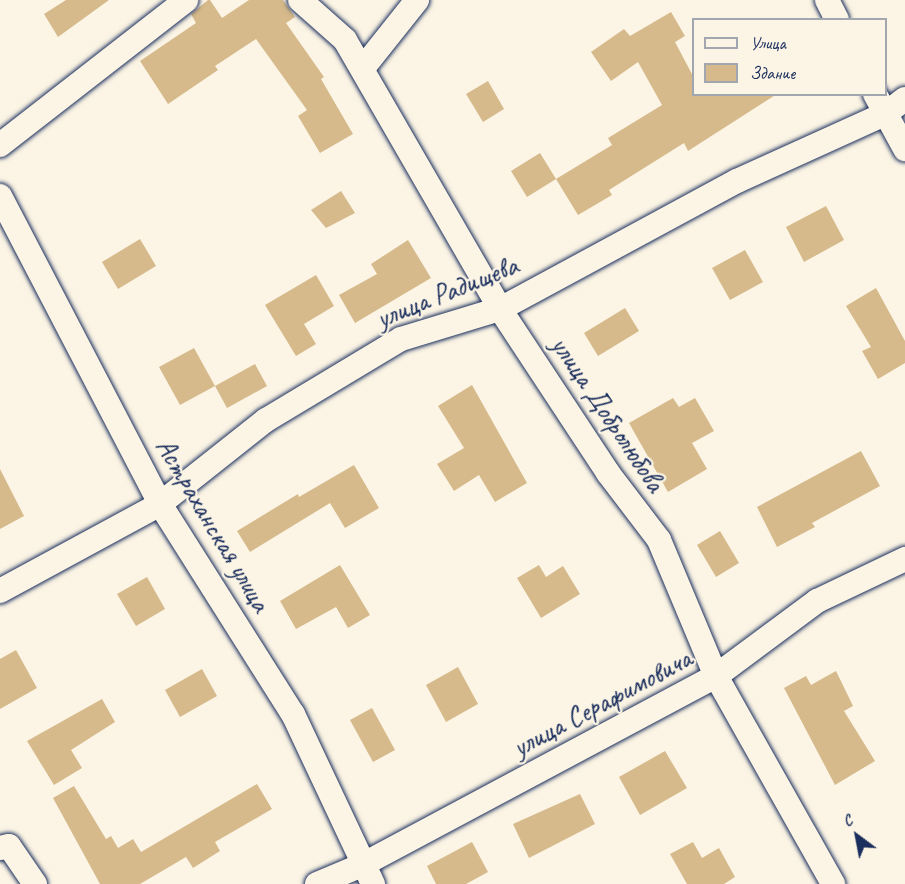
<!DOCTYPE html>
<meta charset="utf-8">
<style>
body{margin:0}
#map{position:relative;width:905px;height:884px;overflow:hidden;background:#fcf5e5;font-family:Caveat,sans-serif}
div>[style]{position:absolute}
.building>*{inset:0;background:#d6ba8b}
.roads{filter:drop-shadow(0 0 2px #1b2f5e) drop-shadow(0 0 2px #1b2f5e)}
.street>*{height:24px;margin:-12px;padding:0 12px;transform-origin:12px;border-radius:12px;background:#fcf5e5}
span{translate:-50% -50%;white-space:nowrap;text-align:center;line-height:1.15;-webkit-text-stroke:4.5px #fcf5e5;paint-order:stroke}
.street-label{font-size:28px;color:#1b2f5e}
.legend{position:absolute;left:692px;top:18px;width:195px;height:78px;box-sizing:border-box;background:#fcf5e5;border:2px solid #a2a6af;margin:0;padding:8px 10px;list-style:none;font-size:18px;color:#1b2f5e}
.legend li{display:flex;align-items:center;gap:12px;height:30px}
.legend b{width:30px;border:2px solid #a2a6af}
.north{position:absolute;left:827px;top:806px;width:60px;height:60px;-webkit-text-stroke:4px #fcf5e5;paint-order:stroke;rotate:328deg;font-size:16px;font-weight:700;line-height:24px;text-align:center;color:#1b2f5e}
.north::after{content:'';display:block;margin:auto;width:21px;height:27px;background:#1b2f5e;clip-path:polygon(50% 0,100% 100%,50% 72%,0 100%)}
</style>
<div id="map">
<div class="building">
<div style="clip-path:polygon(66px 0,109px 0,58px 37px,44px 14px)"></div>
<div style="clip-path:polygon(208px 0,210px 0,222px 18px,249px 0,283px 0,295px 17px,286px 23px,324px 77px,321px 79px,353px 134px,320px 153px,298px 116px,307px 110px,256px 39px,215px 66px,218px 70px,168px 104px,140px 61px,196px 23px,191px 14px)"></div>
<div style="clip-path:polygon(671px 12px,685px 36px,675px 42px,693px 76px,693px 94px,777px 94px,688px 151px,684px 143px,609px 190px,612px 195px,578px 215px,556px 179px,612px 145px,608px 138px,662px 105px,638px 62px,611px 81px,591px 52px,624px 29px,630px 36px)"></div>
<div style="clip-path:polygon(488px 81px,504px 109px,483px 122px,466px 94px)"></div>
<div style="clip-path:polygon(540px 153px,556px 179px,527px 197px,511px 171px)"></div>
<div style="clip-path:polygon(341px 191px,355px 213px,326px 228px,311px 210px)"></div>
<div style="clip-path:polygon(826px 206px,844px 240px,804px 262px,786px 227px)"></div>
<div style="clip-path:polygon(140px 239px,156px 266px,118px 289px,102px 262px)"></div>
<div style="clip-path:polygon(408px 240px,431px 278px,355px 323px,339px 295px,377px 274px,371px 264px)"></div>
<div style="clip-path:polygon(745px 250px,763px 282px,730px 300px,712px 268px)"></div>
<div style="clip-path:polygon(316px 275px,334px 306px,304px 324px,316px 344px,296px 356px,265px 305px)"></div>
<div style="clip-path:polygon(876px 288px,905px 341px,905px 363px,878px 379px,862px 351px,871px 347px,846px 306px)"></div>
<div style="clip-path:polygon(625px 308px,639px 331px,598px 356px,584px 333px)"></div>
<div style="clip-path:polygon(194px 348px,215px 386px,180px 405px,159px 367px)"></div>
<div style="clip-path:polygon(255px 364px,267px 386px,227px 408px,215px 386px)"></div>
<div style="clip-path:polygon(472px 385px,527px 483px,495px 502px,479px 475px,454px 491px,437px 464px,464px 448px,438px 406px)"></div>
<div style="clip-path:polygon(673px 398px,679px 407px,695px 398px,714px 431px,692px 443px,707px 469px,668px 492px,629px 423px)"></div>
<div style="clip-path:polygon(861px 451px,880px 486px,812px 523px,815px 527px,777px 547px,757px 507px)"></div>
<div style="clip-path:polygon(354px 465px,379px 508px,345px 528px,330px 503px,250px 552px,237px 531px,298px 494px,299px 497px)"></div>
<div style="clip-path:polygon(0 469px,24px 516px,0 529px)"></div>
<div style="clip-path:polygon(720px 531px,739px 563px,716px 577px,697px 545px)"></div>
<div style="clip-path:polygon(340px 565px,370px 615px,348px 628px,336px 607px,296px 629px,280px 601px)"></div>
<div style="clip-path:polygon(539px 565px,546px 577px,563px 566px,580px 594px,541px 618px,517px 578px)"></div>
<div style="clip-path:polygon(147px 577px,165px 609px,136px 626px,117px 594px)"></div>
<div style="clip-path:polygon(16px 650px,37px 688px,0 709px,0 659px)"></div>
<div style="clip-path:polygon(458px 667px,478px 704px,446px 722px,426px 685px)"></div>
<div style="clip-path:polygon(202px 669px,217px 696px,180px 717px,165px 690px)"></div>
<div style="clip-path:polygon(836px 671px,853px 706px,844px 711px,875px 761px,835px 785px,784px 688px,806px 676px,811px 685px)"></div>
<div style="clip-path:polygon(102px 699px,115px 722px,71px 750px,82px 768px,54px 785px,27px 741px)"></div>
<div style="clip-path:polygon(372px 708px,395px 750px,373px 762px,350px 720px)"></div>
<div style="clip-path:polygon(665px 751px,687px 788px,640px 815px,619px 777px)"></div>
<div style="clip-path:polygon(257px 784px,272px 809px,215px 842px,220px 851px,193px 868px,186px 857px,140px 884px,100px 884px,53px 798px,74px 786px,106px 839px,111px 836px,118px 848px,133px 839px,141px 852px)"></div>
<div style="clip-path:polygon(580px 794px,595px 824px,529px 858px,513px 824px)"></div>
<div style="clip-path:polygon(472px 842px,488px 872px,466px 884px,436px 884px,427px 866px)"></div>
<div style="clip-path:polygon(693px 842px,702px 858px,719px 848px,735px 877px,724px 884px,687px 884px,670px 854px)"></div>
</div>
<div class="roads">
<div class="street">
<div style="left:300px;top:0;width:60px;rotate:41.6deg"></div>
<div style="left:345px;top:40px;width:310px;rotate:60deg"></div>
<div style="left:500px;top:309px;width:196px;rotate:56.6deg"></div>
<div style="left:608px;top:473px;width:84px;rotate:52.7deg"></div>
<div style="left:659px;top:540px;width:147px;rotate:67.3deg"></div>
<div style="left:716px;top:676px;width:239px;rotate:60.6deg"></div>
<div style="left:827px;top:0;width:22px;rotate:63deg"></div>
<div style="left:363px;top:68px;width:87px;rotate:-51.5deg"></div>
<div style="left:875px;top:94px;width:63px;rotate:61.4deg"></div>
<div style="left:0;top:145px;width:236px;rotate:-37.9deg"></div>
<div style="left:0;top:196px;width:347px;rotate:62.5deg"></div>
<div style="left:160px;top:504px;width:249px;rotate:57.7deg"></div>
<div style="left:293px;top:714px;width:188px;rotate:64.8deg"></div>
<div style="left:0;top:591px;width:182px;rotate:-28.5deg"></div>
<div style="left:160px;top:504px;width:135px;rotate:-38.4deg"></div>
<div style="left:266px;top:420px;width:157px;rotate:-31deg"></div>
<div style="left:401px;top:339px;width:103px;rotate:-16.9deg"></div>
<div style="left:500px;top:309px;width:269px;rotate:-28.4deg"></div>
<div style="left:737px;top:181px;width:162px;rotate:-24.4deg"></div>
<div style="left:885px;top:114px;width:25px;rotate:-37deg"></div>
<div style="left:0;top:848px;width:9px;rotate:-13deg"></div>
<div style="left:9px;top:846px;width:46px;rotate:55.6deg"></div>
<div style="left:317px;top:884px;width:49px;rotate:-22.9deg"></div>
<div style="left:362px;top:865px;width:401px;rotate:-28.1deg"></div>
<div style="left:716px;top:676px;width:126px;rotate:-36.6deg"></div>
<div style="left:817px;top:601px;width:98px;rotate:-25.5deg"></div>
</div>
</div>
<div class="street-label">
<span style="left:447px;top:292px;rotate:-22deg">улица Радищева</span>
<span style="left:608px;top:414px;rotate:56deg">улица Добролюбова</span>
<span style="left:213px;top:525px;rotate:59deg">Астраханская улица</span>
<span style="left:602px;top:703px;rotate:-28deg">улица Серафимовича</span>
</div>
<ul class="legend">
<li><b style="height:8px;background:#fcf5e5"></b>Улица</li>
<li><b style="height:16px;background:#d6ba8b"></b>Здание</li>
</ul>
<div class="north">С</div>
</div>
